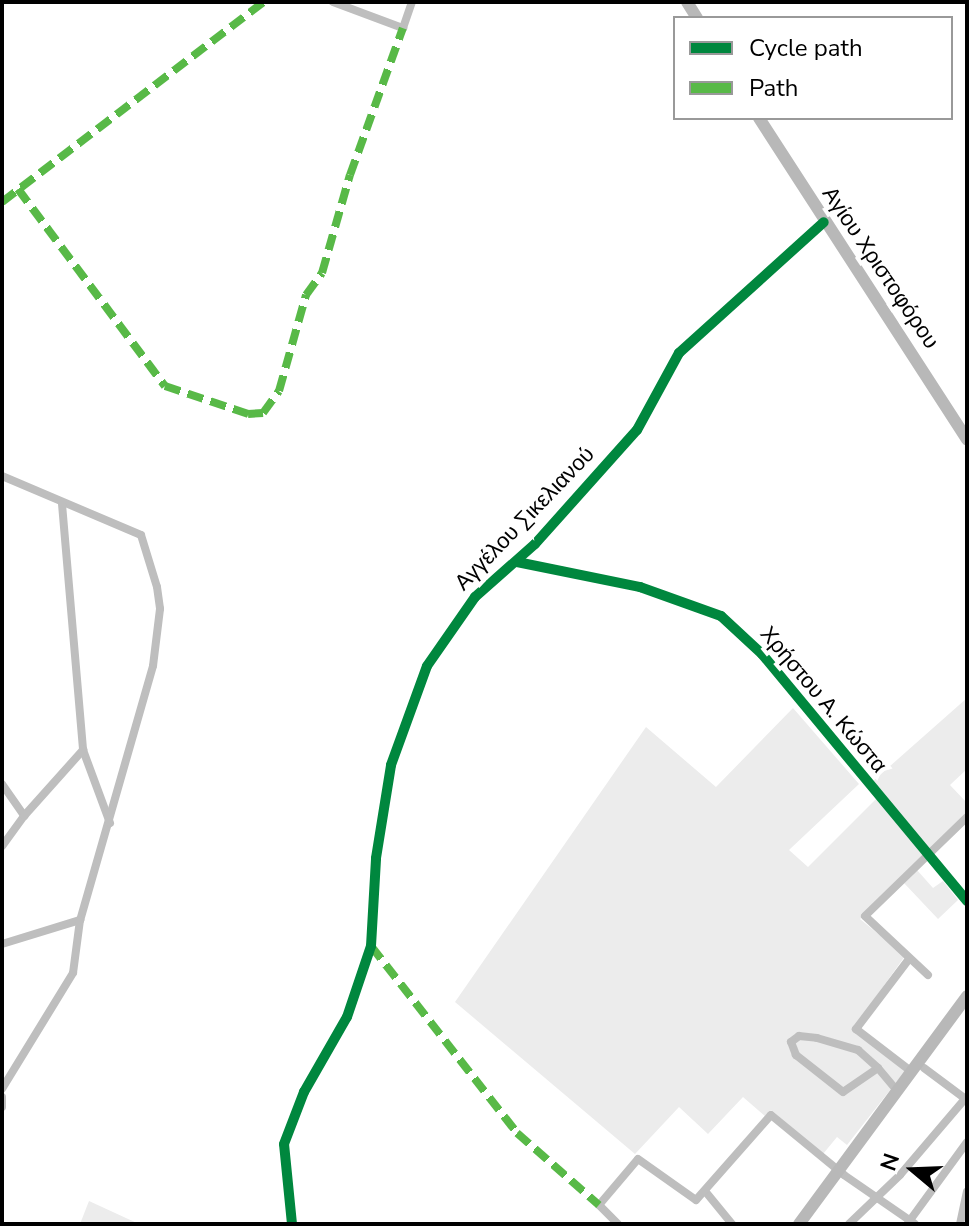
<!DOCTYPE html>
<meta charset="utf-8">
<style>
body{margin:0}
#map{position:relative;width:969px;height:1226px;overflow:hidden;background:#fff;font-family:"Nunito Sans",sans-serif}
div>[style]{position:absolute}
.green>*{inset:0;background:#ececec}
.minor>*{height:8px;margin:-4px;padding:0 4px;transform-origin:4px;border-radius:4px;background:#bebebe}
.secondary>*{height:12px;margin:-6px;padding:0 6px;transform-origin:6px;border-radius:6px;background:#b8b8b8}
.quiet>*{height:8px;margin-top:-4px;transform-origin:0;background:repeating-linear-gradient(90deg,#58b947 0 16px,transparent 0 24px)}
.cycleway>*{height:10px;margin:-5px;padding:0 5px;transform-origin:5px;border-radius:5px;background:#00873e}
span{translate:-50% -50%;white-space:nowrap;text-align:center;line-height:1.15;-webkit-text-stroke:8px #fff;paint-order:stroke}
.street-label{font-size:22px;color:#000}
.frame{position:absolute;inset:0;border:4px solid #000;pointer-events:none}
.legend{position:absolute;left:673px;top:16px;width:280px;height:104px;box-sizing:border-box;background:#fff;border:2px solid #999;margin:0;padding:10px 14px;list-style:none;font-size:24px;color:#000}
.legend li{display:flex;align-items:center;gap:16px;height:40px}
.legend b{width:40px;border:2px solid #999}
.north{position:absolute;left:873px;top:1130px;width:80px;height:80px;-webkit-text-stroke:6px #fff;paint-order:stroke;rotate:289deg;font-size:22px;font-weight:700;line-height:32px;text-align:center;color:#000}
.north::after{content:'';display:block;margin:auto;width:28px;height:36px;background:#000;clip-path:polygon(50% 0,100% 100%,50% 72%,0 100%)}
</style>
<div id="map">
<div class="green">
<div style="clip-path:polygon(967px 698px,967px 769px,950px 785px,967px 803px,967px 822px,917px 870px,933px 888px,943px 881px,958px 900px,938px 919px,904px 883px,860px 919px,905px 956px,852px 1030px,905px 1071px,847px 1145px,837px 1137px,823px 1154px,771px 1110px,765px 1116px,743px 1097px,708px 1134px,679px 1107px,635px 1154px,455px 1002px,646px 727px,716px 787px,793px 708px,859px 784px,789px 850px,808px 867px,881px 794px,872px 782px)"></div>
<div style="clip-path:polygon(89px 1201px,139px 1224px,80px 1224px)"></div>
</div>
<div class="minor">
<div style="left:333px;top:2px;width:75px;rotate:20.4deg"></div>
<div style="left:403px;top:28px;width:28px;rotate:-71deg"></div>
<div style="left:2px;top:476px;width:151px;rotate:23deg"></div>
<div style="left:141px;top:535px;width:54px;rotate:72.9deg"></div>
<div style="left:157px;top:587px;width:22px;rotate:82deg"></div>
<div style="left:160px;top:609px;width:57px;rotate:97deg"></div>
<div style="left:153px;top:666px;width:264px;rotate:106deg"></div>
<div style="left:62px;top:504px;width:247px;rotate:85.1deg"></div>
<div style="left:83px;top:750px;width:78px;rotate:69.7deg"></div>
<div style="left:517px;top:562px;width:126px;rotate:11.5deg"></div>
<div style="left:640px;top:587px;width:86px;rotate:19.7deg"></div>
<div style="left:721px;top:616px;width:56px;rotate:42.8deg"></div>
<div style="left:762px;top:654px;width:321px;rotate:50.3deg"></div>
<div style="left:2px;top:784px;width:39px;rotate:55deg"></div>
<div style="left:24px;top:816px;width:37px;rotate:126deg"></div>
<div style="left:24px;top:816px;width:89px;rotate:-48.2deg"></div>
<div style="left:2px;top:944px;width:82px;rotate:-17.1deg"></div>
<div style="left:80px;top:920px;width:53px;rotate:97.5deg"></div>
<div style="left:73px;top:973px;width:136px;rotate:121.5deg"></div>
<div style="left:909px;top:959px;width:88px;rotate:127.1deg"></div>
<div style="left:856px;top:1029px;width:71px;rotate:37.5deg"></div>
<div style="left:928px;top:975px;width:86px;rotate:-136.9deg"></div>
<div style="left:865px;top:916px;width:142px;rotate:-44.1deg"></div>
<div style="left:878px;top:1068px;width:42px;rotate:145.6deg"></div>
<div style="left:843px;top:1092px;width:60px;rotate:-141.8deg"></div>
<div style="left:796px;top:1055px;width:14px;rotate:-111deg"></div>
<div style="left:791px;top:1042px;width:10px;rotate:-37deg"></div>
<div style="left:799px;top:1036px;width:18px;rotate:6deg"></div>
<div style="left:817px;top:1038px;width:43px;rotate:16.3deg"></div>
<div style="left:858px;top:1050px;width:27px;rotate:42deg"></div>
<div style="left:878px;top:1068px;width:31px;rotate:50deg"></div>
<div style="left:924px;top:1068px;width:54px;rotate:36.7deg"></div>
<div style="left:2px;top:1097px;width:10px;rotate:90deg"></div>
<div style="left:705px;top:1191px;width:43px;rotate:50.7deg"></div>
<div style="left:908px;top:1223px;width:100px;rotate:-53.9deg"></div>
<div style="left:292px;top:1224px;width:80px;rotate:-95.7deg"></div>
<div style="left:284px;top:1144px;width:56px;rotate:-69deg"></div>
<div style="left:304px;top:1092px;width:86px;rotate:-60.2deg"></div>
<div style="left:347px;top:1017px;width:75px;rotate:-71.3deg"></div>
<div style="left:371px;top:946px;width:88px;rotate:-86.7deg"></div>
<div style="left:376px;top:858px;width:94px;rotate:-80.8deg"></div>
<div style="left:391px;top:765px;width:105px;rotate:-70deg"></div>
<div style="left:427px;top:666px;width:84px;rotate:-55.2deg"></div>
<div style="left:475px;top:597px;width:80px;rotate:-41.5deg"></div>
<div style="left:535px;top:544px;width:153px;rotate:-48.2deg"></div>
<div style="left:637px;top:430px;width:88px;rotate:-61.4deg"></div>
<div style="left:679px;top:353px;width:195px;rotate:-42.1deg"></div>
<div style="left:618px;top:1224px;width:27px;rotate:-135deg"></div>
<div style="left:599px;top:1205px;width:60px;rotate:-49.7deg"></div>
<div style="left:638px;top:1159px;width:71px;rotate:35.3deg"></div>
<div style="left:696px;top:1200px;width:113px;rotate:-48.6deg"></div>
<div style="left:771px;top:1115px;width:94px;rotate:39.4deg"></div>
<div style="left:844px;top:1175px;width:86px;rotate:34.6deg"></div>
<div style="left:849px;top:1224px;width:71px;rotate:-43.9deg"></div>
<div style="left:900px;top:1175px;width:100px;rotate:-49.5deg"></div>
<div style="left:960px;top:1224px;width:33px;rotate:-78deg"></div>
</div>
<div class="secondary">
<div style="left:687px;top:2px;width:19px;rotate:58deg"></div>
<div style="left:759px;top:118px;width:383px;rotate:57.1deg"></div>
<div style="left:799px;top:1224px;width:283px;rotate:-53.6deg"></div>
</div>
<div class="quiet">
<div style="left:18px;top:189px;width:246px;rotate:53.3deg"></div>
<div style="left:165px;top:386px;width:88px;rotate:18.6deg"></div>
<div style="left:248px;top:414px;width:15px;rotate:-4deg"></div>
<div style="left:263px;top:413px;width:27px;rotate:-54deg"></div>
<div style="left:279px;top:391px;width:100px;rotate:-74.3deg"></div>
<div style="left:306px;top:295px;width:27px;rotate:-54deg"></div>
<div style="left:322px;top:273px;width:102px;rotate:-74.1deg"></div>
<div style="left:350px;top:175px;width:156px;rotate:-70.2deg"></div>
<div style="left:2px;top:202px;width:330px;rotate:-37.4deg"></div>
<div style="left:371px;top:946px;width:237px;rotate:52deg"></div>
<div style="left:517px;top:1133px;width:109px;rotate:41.3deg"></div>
</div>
<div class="cycleway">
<div style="left:517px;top:562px;width:126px;rotate:11.5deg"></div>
<div style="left:640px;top:587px;width:86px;rotate:19.7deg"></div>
<div style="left:721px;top:616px;width:56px;rotate:42.8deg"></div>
<div style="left:762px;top:654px;width:321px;rotate:50.3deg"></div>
<div style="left:292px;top:1224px;width:80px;rotate:-95.7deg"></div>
<div style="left:284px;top:1144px;width:56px;rotate:-69deg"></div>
<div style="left:304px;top:1092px;width:86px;rotate:-60.2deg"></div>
<div style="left:347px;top:1017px;width:75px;rotate:-71.3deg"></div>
<div style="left:371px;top:946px;width:88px;rotate:-86.7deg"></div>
<div style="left:376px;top:858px;width:94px;rotate:-80.8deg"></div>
<div style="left:391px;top:765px;width:105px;rotate:-70deg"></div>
<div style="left:427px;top:666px;width:84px;rotate:-55.2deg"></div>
<div style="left:475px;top:597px;width:80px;rotate:-41.5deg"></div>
<div style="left:535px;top:544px;width:153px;rotate:-48.2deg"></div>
<div style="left:637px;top:430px;width:88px;rotate:-61.4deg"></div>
<div style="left:679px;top:353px;width:195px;rotate:-42.1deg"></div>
</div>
<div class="street-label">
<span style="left:880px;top:268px;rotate:56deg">Αγίου Χριστοφόρου</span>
<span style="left:525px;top:519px;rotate:-46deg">Αγγέλου Σικελιανού</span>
<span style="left:823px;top:700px;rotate:50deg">Χρήστου Α. Κώστα</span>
</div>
<div class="frame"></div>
<ul class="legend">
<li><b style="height:10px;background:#00873e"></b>Cycle path</li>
<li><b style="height:10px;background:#58b947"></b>Path</li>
</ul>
<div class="north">N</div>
</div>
